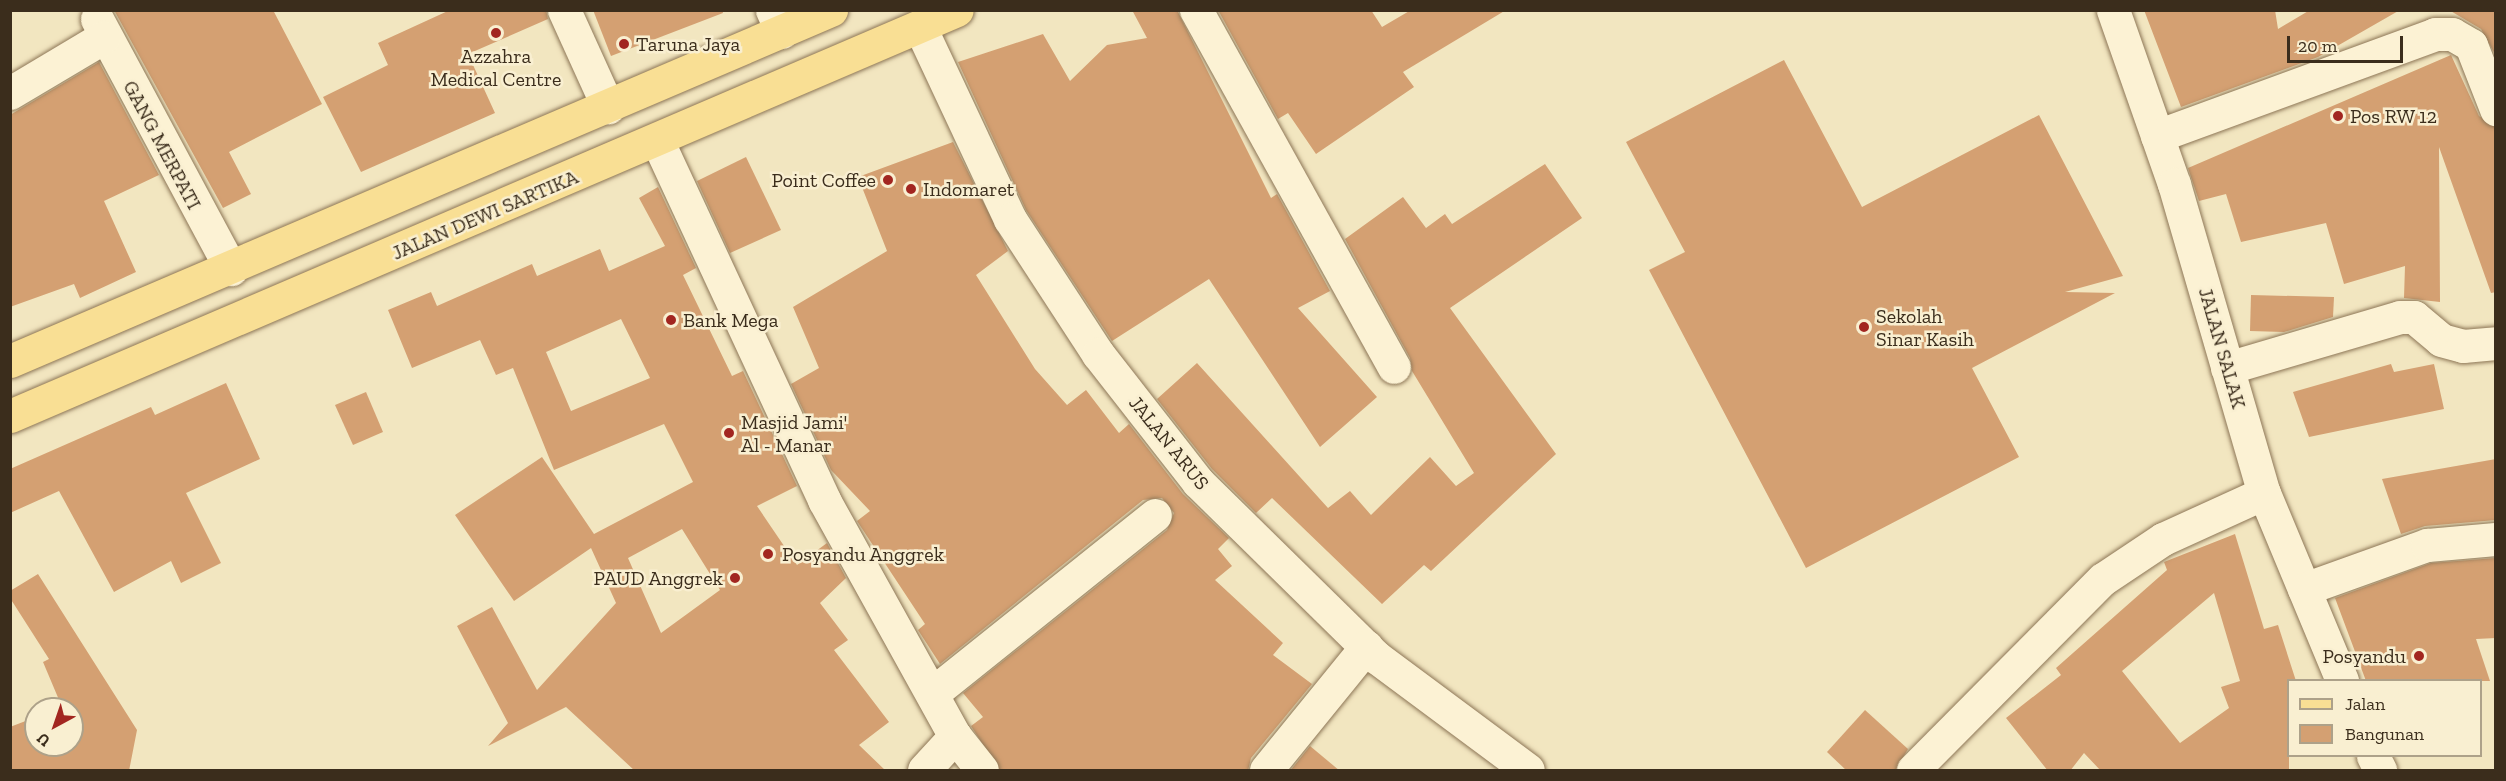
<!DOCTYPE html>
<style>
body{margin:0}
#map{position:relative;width:2506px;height:781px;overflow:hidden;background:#f2e6c0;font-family:"Zilla Slab",serif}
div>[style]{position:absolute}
.building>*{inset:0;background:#d4a072}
.roads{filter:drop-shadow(0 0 2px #8d7656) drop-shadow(0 0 2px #8d7656)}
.minor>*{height:33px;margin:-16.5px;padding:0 16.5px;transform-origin:16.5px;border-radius:16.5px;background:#fcf2d4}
.primary>*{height:33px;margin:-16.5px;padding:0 16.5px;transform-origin:16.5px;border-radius:16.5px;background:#f9df94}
.dots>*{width:16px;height:16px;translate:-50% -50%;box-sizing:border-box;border:3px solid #f9efd1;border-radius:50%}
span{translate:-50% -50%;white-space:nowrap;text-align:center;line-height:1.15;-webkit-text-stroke:5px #f9efd1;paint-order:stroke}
.poi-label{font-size:20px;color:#3b2d1c}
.left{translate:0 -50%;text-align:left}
.right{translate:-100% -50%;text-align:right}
.street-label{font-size:20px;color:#3b2d1c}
.frame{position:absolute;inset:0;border:12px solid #3b2d1c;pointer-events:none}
.legend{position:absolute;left:2287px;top:679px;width:195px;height:78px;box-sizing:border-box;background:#f9efd1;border:2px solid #ada189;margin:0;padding:8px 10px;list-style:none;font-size:18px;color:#3b2d1c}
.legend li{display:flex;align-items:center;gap:12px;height:30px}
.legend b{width:30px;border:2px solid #ada189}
.north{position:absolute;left:24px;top:697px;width:60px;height:60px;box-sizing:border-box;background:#f9efd1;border:2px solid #ada189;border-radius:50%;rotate:220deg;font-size:16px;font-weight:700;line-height:24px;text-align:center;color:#3b2d1c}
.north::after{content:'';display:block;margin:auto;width:21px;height:27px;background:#a22620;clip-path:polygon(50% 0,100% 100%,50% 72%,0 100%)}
.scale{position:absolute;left:2287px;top:36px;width:116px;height:27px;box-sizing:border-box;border:3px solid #3b2d1c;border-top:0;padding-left:8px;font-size:18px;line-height:21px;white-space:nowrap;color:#3b2d1c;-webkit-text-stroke:4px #f9efd1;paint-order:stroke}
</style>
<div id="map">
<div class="building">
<div style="clip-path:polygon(114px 10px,273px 10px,322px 104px,229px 152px,251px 194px,223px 208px)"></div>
<div style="clip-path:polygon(450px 10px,546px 10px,548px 19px,468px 54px,495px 113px,361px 172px,323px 97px,388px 65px,378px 43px)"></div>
<div style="clip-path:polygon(593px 10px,722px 10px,723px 13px,611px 56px)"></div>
<div style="clip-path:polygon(1132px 10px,1177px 10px,1271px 198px,1277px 194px,1330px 291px,1298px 308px,1377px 397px,1320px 447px,1209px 279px,1112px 341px,1026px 210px,958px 62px,1043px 34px,1070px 81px,1107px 45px,1147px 38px)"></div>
<div style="clip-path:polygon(1218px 10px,1371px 10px,1382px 27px,1411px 10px,1506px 10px,1403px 72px,1414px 87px,1316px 154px,1288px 113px,1278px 119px)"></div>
<div style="clip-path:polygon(2144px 10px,2275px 10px,2278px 29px,2310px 10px,2400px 10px,2318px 57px,2181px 107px)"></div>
<div style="clip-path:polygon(2449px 10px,2496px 10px,2496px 56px,2481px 29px)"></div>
<div style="clip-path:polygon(2451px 55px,2479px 116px,2496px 127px,2496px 292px,2491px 293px,2439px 147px,2440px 302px,2404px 298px,2405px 266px,2344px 284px,2326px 223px,2241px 242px,2226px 194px,2199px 201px,2188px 168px)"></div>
<div style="clip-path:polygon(1784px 60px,1862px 207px,2039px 115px,2123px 276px,2065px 292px,2115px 293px,1972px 368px,2019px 457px,1806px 568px,1649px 270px,1685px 252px,1626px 142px)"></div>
<div style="clip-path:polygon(99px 62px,159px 175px,104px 201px,136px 272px,80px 298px,74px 284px,10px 307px,10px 115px)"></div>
<div style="clip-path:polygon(953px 142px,1008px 251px,976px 275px,1035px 369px,1067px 405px,1086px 390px,1119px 433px,1129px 424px,1183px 494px,1229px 538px,1218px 549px,1232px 566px,1215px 580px,1283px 643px,1273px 655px,1312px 684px,1251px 758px,1248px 771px,1000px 771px,971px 726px,983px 717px,963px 693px,1167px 530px,1174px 513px,1162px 498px,1143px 500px,940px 664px,918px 630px,925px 624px,857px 521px,870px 511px,831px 470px,791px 384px,819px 368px,793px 307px,887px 251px,858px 177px)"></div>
<div style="clip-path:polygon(746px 157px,781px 230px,730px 253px,697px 181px)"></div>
<div style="clip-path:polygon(1545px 164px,1582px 218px,1450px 308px,1556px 454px,1431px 571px,1424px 565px,1382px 604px,1272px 498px,1256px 513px,1212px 469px,1157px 399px,1197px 363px,1328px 508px,1350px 491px,1371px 515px,1430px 457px,1456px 486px,1474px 473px,1412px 371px,1410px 358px,1345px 239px,1403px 197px,1426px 228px,1445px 214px,1452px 224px)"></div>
<div style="clip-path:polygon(evenodd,658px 187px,696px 268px,683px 275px,732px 376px,743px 371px,797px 486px,757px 506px,797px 565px,827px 543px,846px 578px,820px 603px,848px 640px,834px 650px,889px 722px,859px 745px,886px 771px,635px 771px,566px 707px,488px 746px,508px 723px,457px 626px,492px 607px,537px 690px,616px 603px,591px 548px,514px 601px,455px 515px,542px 457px,594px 534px,693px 482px,664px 424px,554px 470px,513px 368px,496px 375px,480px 340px,412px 368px,388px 310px,431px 292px,437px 306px,532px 264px,537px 276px,600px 249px,609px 271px,665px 246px,639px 198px,658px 187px,621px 319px,650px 378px,571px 411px,546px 352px,621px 319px,658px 187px,682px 529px,720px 590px,661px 633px,628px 558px,682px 529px)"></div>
<div style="clip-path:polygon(2251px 295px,2334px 297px,2333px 317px,2284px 332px,2250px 331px)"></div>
<div style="clip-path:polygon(2391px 364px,2394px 372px,2434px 364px,2444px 409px,2309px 437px,2293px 392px)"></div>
<div style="clip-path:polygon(226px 383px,260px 459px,186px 493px,221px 563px,181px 583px,171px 561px,114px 592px,59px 491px,10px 513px,10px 469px,151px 407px,155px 415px)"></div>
<div style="clip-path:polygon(366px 392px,383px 432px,353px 445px,335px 405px)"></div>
<div style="clip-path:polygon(2496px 459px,2496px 520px,2425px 526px,2401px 534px,2382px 479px)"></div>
<div style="clip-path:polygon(evenodd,2235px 534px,2264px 629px,2278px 625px,2296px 681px,2289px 681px,2289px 771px,2101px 771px,2084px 753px,2070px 771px,2048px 771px,2006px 718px,2061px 675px,2056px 668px,2167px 570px,2164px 562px,2235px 534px,2214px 593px,2240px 681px,2221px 687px,2229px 708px,2180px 743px,2122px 671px,2214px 593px)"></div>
<div style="clip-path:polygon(2496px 558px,2496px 638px,2476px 639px,2490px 681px,2366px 681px,2335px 598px,2431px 563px)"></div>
<div style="clip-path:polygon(38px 574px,137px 730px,129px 771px,10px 771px,10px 727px,36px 717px,36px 745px,72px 745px,72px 709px,57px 709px,62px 707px,43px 662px,49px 659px,10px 598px,10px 591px)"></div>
<div style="clip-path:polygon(1865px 710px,1908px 749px,1895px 771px,1847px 771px,1827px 752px)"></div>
<div style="clip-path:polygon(1310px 746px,1340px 771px,1290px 771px)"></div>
</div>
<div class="roads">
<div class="minor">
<div style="left:564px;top:10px;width:107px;rotate:65.6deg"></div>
<div style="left:772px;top:10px;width:24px;rotate:66deg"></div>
<div style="left:1196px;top:10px;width:408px;rotate:61deg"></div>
<div style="left:2113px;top:10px;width:184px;rotate:70.7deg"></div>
<div style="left:2174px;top:184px;width:322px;rotate:73.8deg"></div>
<div style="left:2264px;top:493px;width:203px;rotate:67.4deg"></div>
<div style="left:97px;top:19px;width:284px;rotate:61.8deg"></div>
<div style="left:920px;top:27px;width:212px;rotate:64.9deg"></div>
<div style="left:1010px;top:219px;width:161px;rotate:56.9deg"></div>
<div style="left:1098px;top:354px;width:162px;rotate:52deg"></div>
<div style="left:1198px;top:482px;width:250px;rotate:44.5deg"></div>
<div style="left:1376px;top:657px;width:189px;rotate:36.6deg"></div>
<div style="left:10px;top:93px;width:109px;rotate:-30.8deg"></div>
<div style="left:2157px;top:136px;width:296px;rotate:-20.1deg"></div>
<div style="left:2435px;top:34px;width:17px"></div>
<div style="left:2452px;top:34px;width:22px;rotate:30deg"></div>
<div style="left:2471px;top:45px;width:69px;rotate:68.7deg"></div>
<div style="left:658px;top:142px;width:395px;rotate:65.1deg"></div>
<div style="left:824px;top:500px;width:270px;rotate:61deg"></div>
<div style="left:955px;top:736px;width:43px;rotate:51.5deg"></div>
<div style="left:2227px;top:368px;width:180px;rotate:-16.4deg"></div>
<div style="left:2400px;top:317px;width:14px"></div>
<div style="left:2414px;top:317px;width:35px;rotate:40deg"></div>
<div style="left:2441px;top:340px;width:23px;rotate:15deg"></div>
<div style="left:2463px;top:346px;width:33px;rotate:-5deg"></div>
<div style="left:2304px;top:589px;width:131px;rotate:-19.7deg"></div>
<div style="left:2427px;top:545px;width:69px;rotate:-5deg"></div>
<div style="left:934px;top:692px;width:283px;rotate:-38.7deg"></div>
<div style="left:2373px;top:756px;width:16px;rotate:63deg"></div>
<div style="left:924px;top:770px;width:46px;rotate:-47.6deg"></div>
<div style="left:1266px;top:770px;width:159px;rotate:-50.9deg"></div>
<div style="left:1913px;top:770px;width:269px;rotate:-45.2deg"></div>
<div style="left:2103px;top:579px;width:72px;rotate:-33.7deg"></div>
<div style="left:2163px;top:539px;width:111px;rotate:-24.5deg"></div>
</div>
<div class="primary">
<div style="left:10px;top:361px;width:893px;rotate:-23.15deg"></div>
<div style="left:10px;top:416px;width:1030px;rotate:-23.21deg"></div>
</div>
</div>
<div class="dots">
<div style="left:496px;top:33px;background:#a22620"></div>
<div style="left:624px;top:44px;background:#a22620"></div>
<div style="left:2338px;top:116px;background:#a22620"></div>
<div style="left:888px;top:180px;background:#a22620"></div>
<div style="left:911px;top:189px;background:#a22620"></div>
<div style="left:671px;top:320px;background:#a22620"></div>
<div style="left:1864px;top:327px;background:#a22620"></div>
<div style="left:729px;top:433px;background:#a22620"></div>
<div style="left:768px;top:554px;background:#a22620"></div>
<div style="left:735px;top:578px;background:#a22620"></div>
<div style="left:2419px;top:656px;background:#a22620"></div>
</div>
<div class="poi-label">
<span class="left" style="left:636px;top:44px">Taruna Jaya</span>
<span style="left:496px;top:68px">Azzahra<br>Medical Centre</span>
<span class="left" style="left:2350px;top:116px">Pos RW 12</span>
<span class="right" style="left:876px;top:180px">Point Coffee</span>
<span class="left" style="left:923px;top:189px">Indomaret</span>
<span class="left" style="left:1876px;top:328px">Sekolah<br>Sinar Kasih</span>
<span class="left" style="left:683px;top:320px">Bank Mega</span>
<span class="left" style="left:741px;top:434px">Masjid Jami'<br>Al - Manar</span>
<span class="left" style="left:782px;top:554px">Posyandu Anggrek</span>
<span class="right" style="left:723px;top:578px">PAUD Anggrek</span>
<span class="right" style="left:2406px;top:656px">Posyandu</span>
</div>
<div class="street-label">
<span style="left:162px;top:145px;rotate:62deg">GANG MERPATI</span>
<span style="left:485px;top:215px;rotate:-23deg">JALAN DEWI SARTIKA</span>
<span style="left:2222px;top:348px;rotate:74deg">JALAN SALAK</span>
<span style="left:1169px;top:443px;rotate:51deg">JALAN ARUS</span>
</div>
<div class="frame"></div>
<ul class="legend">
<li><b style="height:8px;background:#f9df94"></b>Jalan</li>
<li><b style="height:16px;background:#d4a072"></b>Bangunan</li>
</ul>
<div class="north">U</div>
<div class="scale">20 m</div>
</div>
